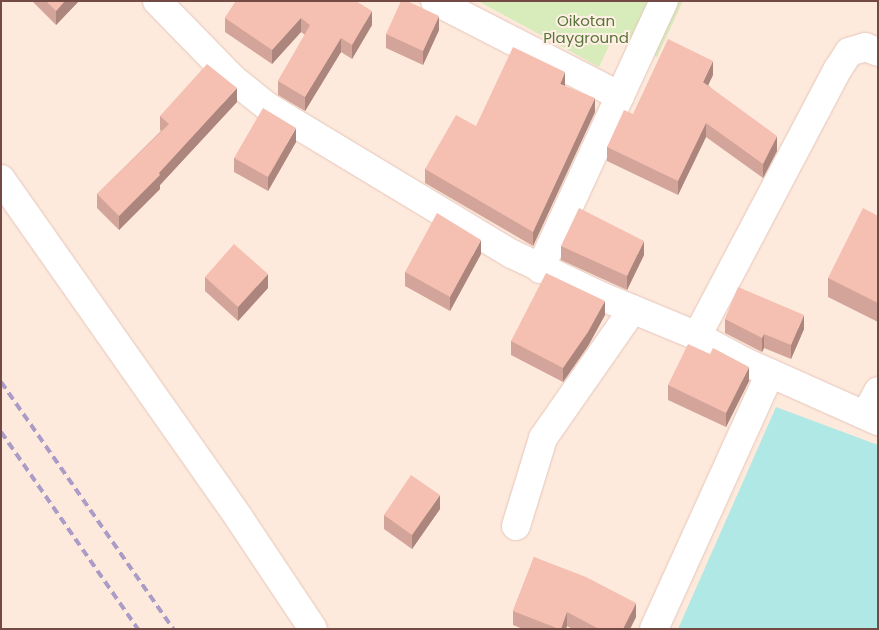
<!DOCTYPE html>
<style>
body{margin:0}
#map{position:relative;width:879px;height:630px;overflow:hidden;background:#feeadc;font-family:Poppins,sans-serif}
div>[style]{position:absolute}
.green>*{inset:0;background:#d8ecbb}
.water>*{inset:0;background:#b0e8e5}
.roads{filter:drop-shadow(0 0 1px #e4c6bc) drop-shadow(0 0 1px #e4c6bc)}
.minor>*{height:28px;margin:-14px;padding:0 14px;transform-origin:14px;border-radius:14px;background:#fff}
.rail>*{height:4px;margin-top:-2px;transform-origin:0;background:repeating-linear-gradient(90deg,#aa9cc6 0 8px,transparent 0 13px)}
.wall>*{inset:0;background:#d3a499}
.shaded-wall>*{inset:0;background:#ac867d}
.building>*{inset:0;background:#f5bfb2}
span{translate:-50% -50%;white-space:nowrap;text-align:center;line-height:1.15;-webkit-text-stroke:4px #ffefe4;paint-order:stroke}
.park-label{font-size:15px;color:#587539}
.frame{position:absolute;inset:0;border:2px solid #744b44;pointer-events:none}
</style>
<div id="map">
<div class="green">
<div style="clip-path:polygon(478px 1px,683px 1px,657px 57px,614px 35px,599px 67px)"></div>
</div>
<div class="water">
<div style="clip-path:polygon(776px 407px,878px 445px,878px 629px,678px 629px)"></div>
</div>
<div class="roads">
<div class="minor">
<div style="left:157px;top:1px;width:109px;rotate:45.7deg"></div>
<div style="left:233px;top:79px;width:45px;rotate:38.7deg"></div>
<div style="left:268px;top:107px;width:285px;rotate:31.1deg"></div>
<div style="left:512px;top:254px;width:101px;rotate:25.3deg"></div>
<div style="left:603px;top:297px;width:102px;rotate:22.5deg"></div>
<div style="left:697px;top:336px;width:52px;rotate:28.5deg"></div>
<div style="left:743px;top:361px;width:148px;rotate:24deg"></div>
<div style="left:435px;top:1px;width:208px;rotate:27.2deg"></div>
<div style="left:1px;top:179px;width:414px;rotate:54.9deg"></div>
<div style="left:239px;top:518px;width:133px;rotate:56.3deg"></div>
<div style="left:540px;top:269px;width:295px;rotate:-65.2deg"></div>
<div style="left:697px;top:336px;width:302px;rotate:-62.2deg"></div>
<div style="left:838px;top:69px;width:20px;rotate:-57deg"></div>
<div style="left:849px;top:52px;width:17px;rotate:-17deg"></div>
<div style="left:865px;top:47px;width:14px;rotate:21deg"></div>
<div style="left:866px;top:414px;width:26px;rotate:-62deg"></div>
<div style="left:516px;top:526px;width:92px;rotate:-72.9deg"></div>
<div style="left:543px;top:438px;width:157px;rotate:-55.1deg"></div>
<div style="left:654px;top:629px;width:281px;rotate:-65.6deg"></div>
</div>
</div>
<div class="rail">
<div style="left:1px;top:382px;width:301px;rotate:55.1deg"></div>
<div style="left:1px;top:432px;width:240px;rotate:55.2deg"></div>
</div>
<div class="wall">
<div style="clip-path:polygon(32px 1px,79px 1px,56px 25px)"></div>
<div style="clip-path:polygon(236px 1px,372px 25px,352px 59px,341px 52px,305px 111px,278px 95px,278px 81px,305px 35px,301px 32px,272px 64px,225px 32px,225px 18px)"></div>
<div style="clip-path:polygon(439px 30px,423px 65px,386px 48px,386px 34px)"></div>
<div style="clip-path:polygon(713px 75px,708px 85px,777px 151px,763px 178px,706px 137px,678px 195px,607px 161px,607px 147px)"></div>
<div style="clip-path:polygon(565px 86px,595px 112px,533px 246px,425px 183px,425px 169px)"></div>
<div style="clip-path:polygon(237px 102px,160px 185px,160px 189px,119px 230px,97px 208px,97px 194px,161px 131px,160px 130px,160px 116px)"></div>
<div style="clip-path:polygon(296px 142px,268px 191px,234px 172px,234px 158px)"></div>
<div style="clip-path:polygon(878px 216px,878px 322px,828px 297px,828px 278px)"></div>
<div style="clip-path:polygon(561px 246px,644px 255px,627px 290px,561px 260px)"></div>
<div style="clip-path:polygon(481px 254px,450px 311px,405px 286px,405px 272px)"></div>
<div style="clip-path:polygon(205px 277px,268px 288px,238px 321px,205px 291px)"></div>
<div style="clip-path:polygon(605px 315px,588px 346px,563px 382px,511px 355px,511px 341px)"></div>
<div style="clip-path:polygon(725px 319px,804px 329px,791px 359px,764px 348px,762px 352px,725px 333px)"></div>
<div style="clip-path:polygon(749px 381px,726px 427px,668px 400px,668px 385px)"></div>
<div style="clip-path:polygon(440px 509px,412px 549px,384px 529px,384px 515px)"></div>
<div style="clip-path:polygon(534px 557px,636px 617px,630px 629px,572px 629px,567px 626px,566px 629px,523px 629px,513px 625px,513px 611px)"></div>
</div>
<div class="shaded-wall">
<div style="clip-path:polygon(65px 1px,79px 1px,56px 25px,56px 11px)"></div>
<div style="clip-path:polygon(372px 11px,372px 25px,352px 59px,352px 45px)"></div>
<div style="clip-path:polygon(439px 16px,439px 30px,423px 65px,423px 51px)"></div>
<div style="clip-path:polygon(301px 18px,301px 32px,272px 64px,272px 50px)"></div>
<div style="clip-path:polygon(341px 38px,341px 52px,305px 111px,305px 97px)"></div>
<div style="clip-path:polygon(713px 61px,713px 75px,703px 96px,703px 82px)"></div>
<div style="clip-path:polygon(565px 72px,565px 86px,560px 84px)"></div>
<div style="clip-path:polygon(237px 88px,237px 102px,160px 185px,160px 189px,119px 230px,119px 216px)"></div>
<div style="clip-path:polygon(595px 98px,595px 112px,533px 246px,533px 232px)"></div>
<div style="clip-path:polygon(706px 123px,706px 137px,678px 195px,678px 181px)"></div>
<div style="clip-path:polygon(296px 128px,296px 142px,268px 191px,268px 177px)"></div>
<div style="clip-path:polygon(777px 136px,777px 151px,763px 178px,763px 164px)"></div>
<div style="clip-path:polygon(481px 240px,481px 254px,450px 311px,450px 297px)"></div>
<div style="clip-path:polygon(644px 241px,644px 255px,627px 290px,627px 276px)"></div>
<div style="clip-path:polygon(268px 274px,268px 288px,238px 321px,238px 307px)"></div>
<div style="clip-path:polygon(605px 301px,605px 315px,588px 346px,563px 382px,563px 368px)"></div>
<div style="clip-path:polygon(804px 315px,804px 329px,791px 359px,791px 345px)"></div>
<div style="clip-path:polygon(764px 334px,764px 348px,762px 352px,762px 338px)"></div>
<div style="clip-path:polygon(749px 367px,749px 381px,726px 427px,726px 413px)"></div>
<div style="clip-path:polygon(440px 495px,440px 509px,412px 549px,412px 535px)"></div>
<div style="clip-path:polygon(636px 603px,636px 617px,630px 629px,623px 629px)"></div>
<div style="clip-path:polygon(567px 612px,567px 626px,566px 629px,561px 629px)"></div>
</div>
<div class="building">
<div style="clip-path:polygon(46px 1px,65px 1px,56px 11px)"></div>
<div style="clip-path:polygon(236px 1px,356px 1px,372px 11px,352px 45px,341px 38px,305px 97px,278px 81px,310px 25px,301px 18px,272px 50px,225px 18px)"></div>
<div style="clip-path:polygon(401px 1px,407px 1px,439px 16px,423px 51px,386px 34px)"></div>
<div style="clip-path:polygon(668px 39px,713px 61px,703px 82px,777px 136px,763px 164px,706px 123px,678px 181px,607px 147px,624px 110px,633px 114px)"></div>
<div style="clip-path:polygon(513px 47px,565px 72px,560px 84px,595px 98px,533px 232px,425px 169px,456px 115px,476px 126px)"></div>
<div style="clip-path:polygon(207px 64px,237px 88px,159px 173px,160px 175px,119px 216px,97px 194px,169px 124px,160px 116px)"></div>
<div style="clip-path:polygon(263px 108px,296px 128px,268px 177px,234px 158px)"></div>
<div style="clip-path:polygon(579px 208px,644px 241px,627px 276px,561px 246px)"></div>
<div style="clip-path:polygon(863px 208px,878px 216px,878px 303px,828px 278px)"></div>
<div style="clip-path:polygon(437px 213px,481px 240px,450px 297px,405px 272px)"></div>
<div style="clip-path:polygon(234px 244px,268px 274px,238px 307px,205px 277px)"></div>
<div style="clip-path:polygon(546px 273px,605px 301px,588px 332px,563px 368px,511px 341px)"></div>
<div style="clip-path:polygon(738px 287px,804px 315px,791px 345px,764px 334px,762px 338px,725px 319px)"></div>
<div style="clip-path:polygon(688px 344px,710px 354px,713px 348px,749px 367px,726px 413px,668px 385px)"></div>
<div style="clip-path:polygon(411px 475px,440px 495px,412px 535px,384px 515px)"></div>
<div style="clip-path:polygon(534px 557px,586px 577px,636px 603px,623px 629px,599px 629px,567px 612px,561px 629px,559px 629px,513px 611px)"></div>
</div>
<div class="park-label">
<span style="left:586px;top:29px">Oikotan<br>Playground</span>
</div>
<div class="frame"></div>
</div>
